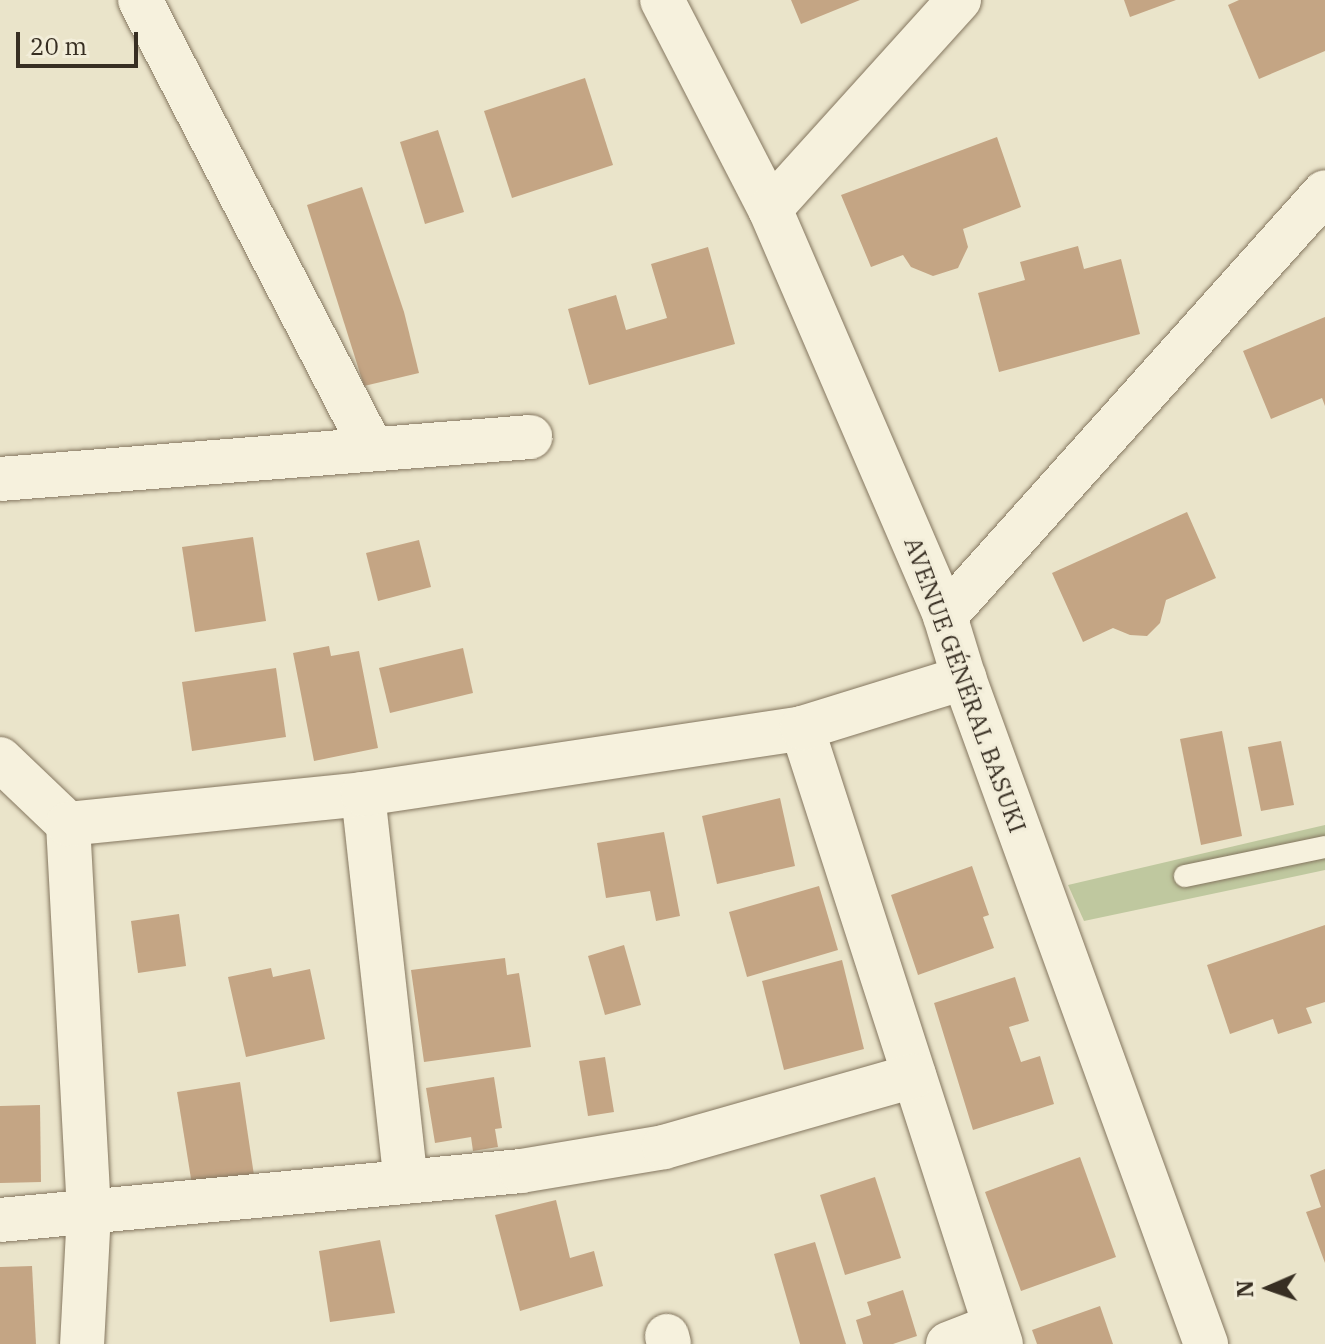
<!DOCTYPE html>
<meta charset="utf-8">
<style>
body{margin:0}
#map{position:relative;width:1325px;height:1344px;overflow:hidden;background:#eae4ca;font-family:"IBM Plex Serif",serif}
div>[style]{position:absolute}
.green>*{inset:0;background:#bfc89f}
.building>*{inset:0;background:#c4a584}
.roads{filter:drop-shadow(0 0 2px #857760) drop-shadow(0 0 2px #857760)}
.lane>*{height:22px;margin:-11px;padding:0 11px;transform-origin:11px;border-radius:11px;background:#f6f1dd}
.street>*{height:44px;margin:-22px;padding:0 22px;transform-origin:22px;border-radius:22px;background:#f6f1dd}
span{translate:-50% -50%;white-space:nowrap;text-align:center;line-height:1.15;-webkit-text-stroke:6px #f2edd9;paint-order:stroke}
.street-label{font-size:24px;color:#372e22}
.north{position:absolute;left:1229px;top:1248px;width:80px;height:80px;-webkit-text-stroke:6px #f2edd9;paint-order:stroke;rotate:268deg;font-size:22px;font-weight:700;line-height:32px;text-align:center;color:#372e22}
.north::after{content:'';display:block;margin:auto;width:28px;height:36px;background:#372e22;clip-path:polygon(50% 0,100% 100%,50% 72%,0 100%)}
.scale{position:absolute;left:16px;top:32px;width:122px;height:36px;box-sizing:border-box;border:4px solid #372e22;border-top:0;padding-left:10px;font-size:24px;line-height:28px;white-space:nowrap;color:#372e22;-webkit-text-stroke:6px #f2edd9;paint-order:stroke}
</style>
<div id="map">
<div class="green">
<div style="clip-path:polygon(1325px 825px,1325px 870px,1084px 921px,1068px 885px)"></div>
</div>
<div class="building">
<div style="clip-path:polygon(791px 0,860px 0,801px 24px)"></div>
<div style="clip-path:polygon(1124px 0,1176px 0,1130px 17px)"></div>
<div style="clip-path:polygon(1239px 0,1325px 0,1325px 51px,1259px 79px,1228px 5px)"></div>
<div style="clip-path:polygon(585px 78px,613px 165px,512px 198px,484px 111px)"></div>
<div style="clip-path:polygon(438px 130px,464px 212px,425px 224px,400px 142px)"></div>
<div style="clip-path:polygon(997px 137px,1021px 207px,963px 229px,968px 247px,958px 268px,933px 276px,911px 267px,903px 255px,871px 267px,841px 195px)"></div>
<div style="clip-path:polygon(362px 187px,404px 312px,419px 373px,364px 386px,307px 205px)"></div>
<div style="clip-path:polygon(1078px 246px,1084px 269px,1121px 259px,1140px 334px,999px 372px,978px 293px,1025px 280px,1020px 262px)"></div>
<div style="clip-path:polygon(708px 247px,735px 344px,589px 385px,568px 309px,616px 295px,626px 330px,667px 318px,651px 264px)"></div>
<div style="clip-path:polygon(1325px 317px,1325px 406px,1322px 398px,1271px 419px,1243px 351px)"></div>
<div style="clip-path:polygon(1187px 512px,1216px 578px,1166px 600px,1160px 623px,1147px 636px,1130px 635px,1113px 628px,1083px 642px,1052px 573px)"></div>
<div style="clip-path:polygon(253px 537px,266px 621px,195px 632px,182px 547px)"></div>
<div style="clip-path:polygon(419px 540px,431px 587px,378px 601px,366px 553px)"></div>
<div style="clip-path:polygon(329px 646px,331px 656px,359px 651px,378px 748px,314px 761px,293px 653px)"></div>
<div style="clip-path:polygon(463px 648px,473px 693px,390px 713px,379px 668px)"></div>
<div style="clip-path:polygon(276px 668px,286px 737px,192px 751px,182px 682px)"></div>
<div style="clip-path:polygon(1222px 731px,1242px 836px,1201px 845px,1180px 739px)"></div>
<div style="clip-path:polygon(1281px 741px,1294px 805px,1261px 811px,1248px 747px)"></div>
<div style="clip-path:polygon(780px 798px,795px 866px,717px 884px,702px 816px)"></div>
<div style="clip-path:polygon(664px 832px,680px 916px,656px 921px,650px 891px,606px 898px,597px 843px)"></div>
<div style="clip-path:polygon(972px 866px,989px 915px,983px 917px,994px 948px,918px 975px,891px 895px)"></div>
<div style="clip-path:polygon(819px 886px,838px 950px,747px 977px,729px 912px)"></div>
<div style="clip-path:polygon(179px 914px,186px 966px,138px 973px,131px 921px)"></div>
<div style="clip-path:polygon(1325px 925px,1325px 1002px,1306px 1008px,1312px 1023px,1278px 1034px,1273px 1019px,1230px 1034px,1207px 965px)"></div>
<div style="clip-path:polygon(624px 945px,641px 1005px,605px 1015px,588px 956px)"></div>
<div style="clip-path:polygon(505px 958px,507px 975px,519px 973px,531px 1047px,424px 1062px,411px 970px)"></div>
<div style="clip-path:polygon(842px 960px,864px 1049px,784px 1070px,762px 981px)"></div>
<div style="clip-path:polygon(271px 968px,273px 977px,310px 969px,325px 1039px,246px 1057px,228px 977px)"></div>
<div style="clip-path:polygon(1015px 977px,1029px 1021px,1009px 1027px,1021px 1062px,1040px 1056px,1054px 1104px,973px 1130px,934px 1003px)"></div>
<div style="clip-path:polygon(605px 1057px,614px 1112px,588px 1116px,579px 1061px)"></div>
<div style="clip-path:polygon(494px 1077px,502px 1128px,495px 1129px,498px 1147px,473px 1151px,471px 1137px,435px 1143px,426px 1088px)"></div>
<div style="clip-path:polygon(240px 1082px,255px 1182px,193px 1191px,177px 1092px)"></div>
<div style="clip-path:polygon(40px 1105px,41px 1182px,0 1183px,0 1106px)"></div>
<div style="clip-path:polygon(1080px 1157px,1116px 1257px,1021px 1291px,985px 1192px)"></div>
<div style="clip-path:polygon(1325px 1169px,1325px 1263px,1306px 1212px,1321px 1207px,1310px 1175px)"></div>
<div style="clip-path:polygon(875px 1177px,901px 1258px,845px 1275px,820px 1195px)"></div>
<div style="clip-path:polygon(556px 1200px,570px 1258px,594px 1251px,603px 1286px,520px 1311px,495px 1215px)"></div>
<div style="clip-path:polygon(380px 1240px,395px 1313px,330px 1322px,319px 1251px)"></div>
<div style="clip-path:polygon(815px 1242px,846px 1344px,800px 1344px,774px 1254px)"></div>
<div style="clip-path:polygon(32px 1266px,36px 1344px,0 1344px,0 1267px)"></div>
<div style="clip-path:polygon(903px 1290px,917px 1336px,893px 1344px,863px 1344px,856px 1320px,871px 1315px,867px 1302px)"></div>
<div style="clip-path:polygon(1100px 1306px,1113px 1344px,1037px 1344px,1032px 1330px)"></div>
</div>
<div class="roads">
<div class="lane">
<div style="left:1185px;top:876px;width:143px;rotate:-11.7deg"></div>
</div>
<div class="street">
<div style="left:140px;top:0;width:505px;rotate:62.67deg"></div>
<div style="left:662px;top:0;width:235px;rotate:62.7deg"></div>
<div style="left:770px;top:209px;width:443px;rotate:66.7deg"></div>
<div style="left:945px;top:616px;width:65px;rotate:73deg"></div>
<div style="left:964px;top:678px;width:709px;rotate:70.03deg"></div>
<div style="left:770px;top:209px;width:282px;rotate:-47.9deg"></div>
<div style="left:0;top:479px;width:532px;rotate:-4.53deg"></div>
<div style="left:945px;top:616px;width:569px;rotate:-48.13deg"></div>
<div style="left:802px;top:728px;width:647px;rotate:72.1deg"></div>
<div style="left:0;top:759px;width:94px;rotate:43.7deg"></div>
<div style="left:68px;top:824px;width:389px;rotate:86.9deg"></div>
<div style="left:89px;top:1212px;width:132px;rotate:93deg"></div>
<div style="left:363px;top:794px;width:390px;rotate:83.7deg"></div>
<div style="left:68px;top:824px;width:297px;rotate:-5.8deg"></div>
<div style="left:363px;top:794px;width:444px;rotate:-8.5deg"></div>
<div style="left:802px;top:728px;width:170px;rotate:-17.2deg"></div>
<div style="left:0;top:1220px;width:523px;rotate:-5.37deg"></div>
<div style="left:521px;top:1171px;width:145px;rotate:-9.5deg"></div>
<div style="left:664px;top:1147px;width:260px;rotate:-15.9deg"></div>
<div style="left:667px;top:1336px;width:8px;rotate:76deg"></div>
<div style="left:948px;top:1344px;width:49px;rotate:-21.4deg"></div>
</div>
</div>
<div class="street-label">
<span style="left:965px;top:685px;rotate:70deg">AVENUE GÉNÉRAL BASUKI</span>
</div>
<div class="north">N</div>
<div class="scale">20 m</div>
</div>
